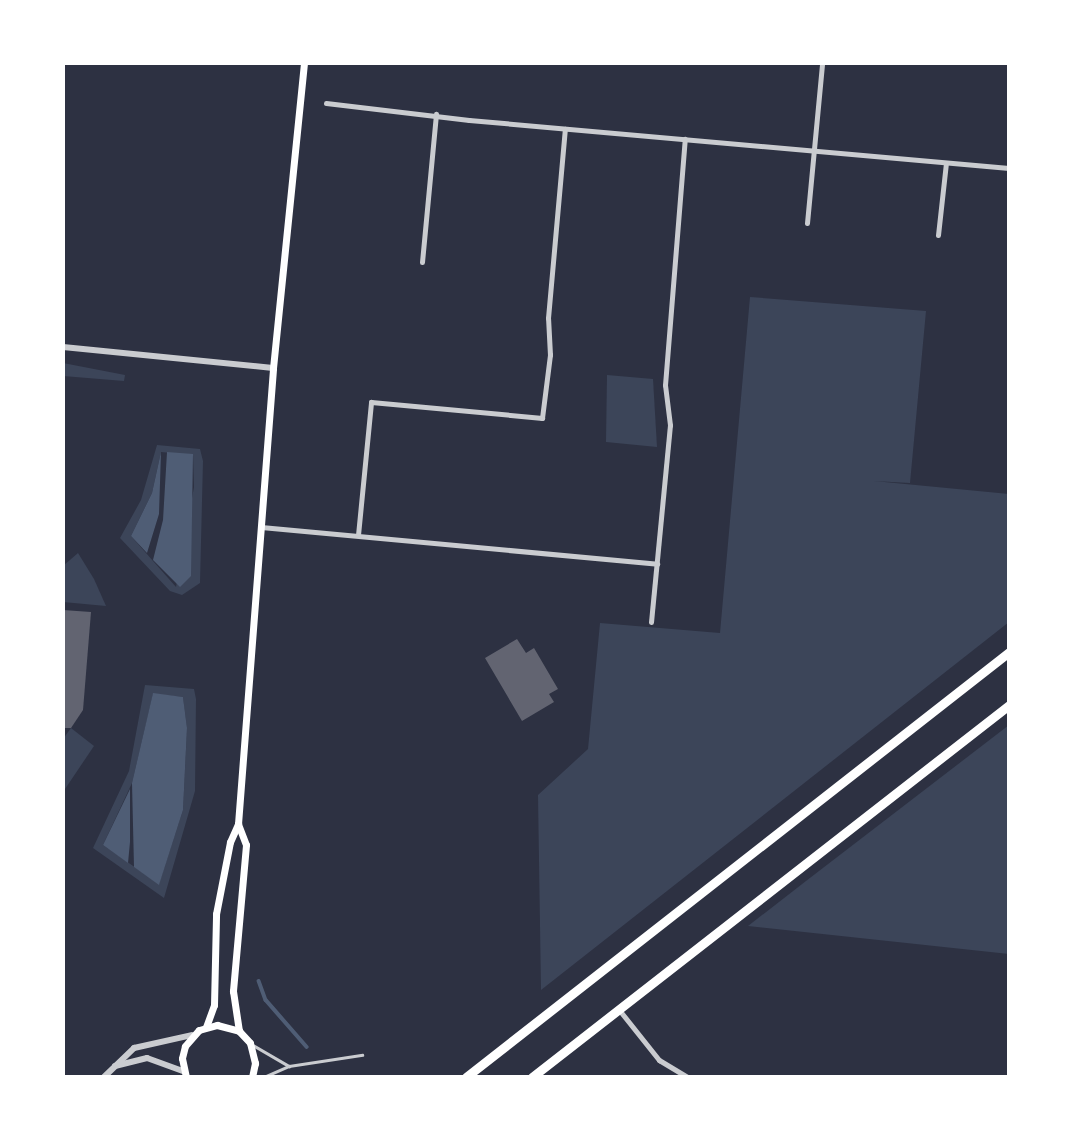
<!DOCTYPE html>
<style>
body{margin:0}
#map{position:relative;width:1072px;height:1140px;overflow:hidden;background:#2d3142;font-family:"Roboto Condensed",sans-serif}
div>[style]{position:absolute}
.green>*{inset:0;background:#3c4559}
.water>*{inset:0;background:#4f5d75}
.stream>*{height:3.5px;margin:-1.75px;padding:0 1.75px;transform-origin:1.75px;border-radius:1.75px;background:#4f5d75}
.building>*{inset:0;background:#626471}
.service>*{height:2.5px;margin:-1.25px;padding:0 1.25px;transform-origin:1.25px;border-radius:1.25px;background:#caccd0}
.minor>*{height:5px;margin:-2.5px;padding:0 2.5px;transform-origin:2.5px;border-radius:2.5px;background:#caccd0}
.tertiary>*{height:6px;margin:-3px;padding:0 3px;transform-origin:3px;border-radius:3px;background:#caccd0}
.secondary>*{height:7px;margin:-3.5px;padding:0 3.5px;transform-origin:3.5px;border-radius:3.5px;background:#fff}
.trunk>*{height:9px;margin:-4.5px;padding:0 4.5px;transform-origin:4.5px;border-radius:4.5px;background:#fff}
span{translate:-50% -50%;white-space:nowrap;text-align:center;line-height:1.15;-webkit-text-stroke:5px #fff;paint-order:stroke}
.frame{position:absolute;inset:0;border:65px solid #fff;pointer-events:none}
</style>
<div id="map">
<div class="green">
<div style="clip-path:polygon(750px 297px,926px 311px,910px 483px,874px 481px,1009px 494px,1009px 622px,541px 990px,538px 795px,588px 749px,600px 623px,720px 633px)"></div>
<div style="clip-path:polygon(63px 363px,125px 375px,124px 381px,63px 376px)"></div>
<div style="clip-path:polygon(607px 375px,653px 379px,657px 447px,606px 442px)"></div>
<div style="clip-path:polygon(evenodd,157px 445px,200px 449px,203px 461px,200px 583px,182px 595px,170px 591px,120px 538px,141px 500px,157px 445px,161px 452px,193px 455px,194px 487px,176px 587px,131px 536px,152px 493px,161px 452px)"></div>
<div style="clip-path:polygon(78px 553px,94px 579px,106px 606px,63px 602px,63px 566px)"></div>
<div style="clip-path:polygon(evenodd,145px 685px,194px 689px,196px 699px,195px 791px,164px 898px,93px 848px,129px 771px,145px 685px,153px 694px,183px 697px,187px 728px,183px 810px,159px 884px,103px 845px,132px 783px,153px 694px)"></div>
<div style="clip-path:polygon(1009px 725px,1009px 954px,748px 926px,806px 881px)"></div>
<div style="clip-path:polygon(71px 728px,94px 746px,63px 792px,63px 739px)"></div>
</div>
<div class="water">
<div style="clip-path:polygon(161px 452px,159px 514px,147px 553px,131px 536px,152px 493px)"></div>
<div style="clip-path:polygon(167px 452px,193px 454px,191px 576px,180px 587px,153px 560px,163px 520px)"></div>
<div style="clip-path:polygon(153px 693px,183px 697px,187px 728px,183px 810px,159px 885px,134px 867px,132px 783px)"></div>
<div style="clip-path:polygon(130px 789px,130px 842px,128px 863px,103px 845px)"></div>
</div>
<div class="stream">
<div style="left:259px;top:981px;width:20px;rotate:70deg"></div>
<div style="left:266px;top:1000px;width:62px;rotate:48.9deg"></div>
</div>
<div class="building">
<div style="clip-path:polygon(63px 610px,91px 612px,83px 710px,71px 728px,63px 728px)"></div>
<div style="clip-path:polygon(517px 639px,526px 653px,534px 648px,558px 689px,549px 694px,554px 702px,522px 721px,485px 658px)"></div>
</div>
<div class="service">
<div style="left:253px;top:1045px;width:42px;rotate:30.3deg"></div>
<div style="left:264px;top:1077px;width:27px;rotate:-24deg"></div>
<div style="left:289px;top:1066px;width:74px;rotate:-8.6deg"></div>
</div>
<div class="minor">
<div style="left:326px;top:103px;width:144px;rotate:6.8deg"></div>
<div style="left:469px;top:120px;width:542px;rotate:5.08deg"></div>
<div style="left:807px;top:223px;width:161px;rotate:-84.6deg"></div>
<div style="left:938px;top:235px;width:72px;rotate:-83.7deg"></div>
<div style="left:422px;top:262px;width:149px;rotate:-84.6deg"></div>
<div style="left:261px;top:527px;width:398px;rotate:5.3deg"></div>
<div style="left:358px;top:535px;width:134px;rotate:-84.4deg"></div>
<div style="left:371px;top:402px;width:172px;rotate:5.3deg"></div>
<div style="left:542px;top:418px;width:64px;rotate:-82.8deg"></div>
<div style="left:550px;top:355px;width:37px;rotate:-93deg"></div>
<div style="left:548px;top:318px;width:190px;rotate:-84.9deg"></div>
<div style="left:651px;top:622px;width:198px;rotate:-84.5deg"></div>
<div style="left:670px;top:425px;width:40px;rotate:-97.1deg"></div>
<div style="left:665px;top:385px;width:247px;rotate:-85.4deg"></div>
<div style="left:620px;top:1011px;width:63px;rotate:51.5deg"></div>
<div style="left:659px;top:1060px;width:33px;rotate:31deg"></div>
</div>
<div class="tertiary">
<div style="left:63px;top:347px;width:211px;rotate:5.7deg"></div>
<div style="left:115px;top:1066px;width:33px;rotate:-14deg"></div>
<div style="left:147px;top:1058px;width:38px;rotate:20deg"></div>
<div style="left:104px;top:1077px;width:42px;rotate:-44deg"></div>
<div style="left:134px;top:1048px;width:59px;rotate:-12.6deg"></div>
</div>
<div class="secondary">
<div style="left:238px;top:824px;width:22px;rotate:69deg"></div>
<div style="left:246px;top:845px;width:147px;rotate:95.1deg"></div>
<div style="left:233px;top:991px;width:40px;rotate:81.5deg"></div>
<div style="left:206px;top:1027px;width:23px;rotate:-70deg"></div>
<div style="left:214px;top:1005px;width:91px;rotate:-88.7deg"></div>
<div style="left:216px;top:914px;width:73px;rotate:-79deg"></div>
<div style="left:230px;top:842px;width:20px;rotate:-66deg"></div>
<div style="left:238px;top:824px;width:457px;rotate:-85.6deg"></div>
<div style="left:273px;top:368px;width:307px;rotate:-84.2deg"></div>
<div style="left:186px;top:1077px;width:19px;rotate:-102deg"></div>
<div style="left:182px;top:1058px;width:12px;rotate:-76deg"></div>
<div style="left:185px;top:1046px;width:21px;rotate:-49deg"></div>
<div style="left:199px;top:1030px;width:19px;rotate:-16deg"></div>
<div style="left:217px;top:1025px;width:23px;rotate:15deg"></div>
<div style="left:239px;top:1031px;width:16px;rotate:47deg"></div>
<div style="left:250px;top:1043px;width:21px;rotate:76deg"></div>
<div style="left:255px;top:1063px;width:14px;rotate:102deg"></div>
</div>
<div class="trunk">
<div style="left:466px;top:1077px;width:690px;rotate:-38.05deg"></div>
<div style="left:532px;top:1077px;width:605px;rotate:-37.95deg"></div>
</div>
<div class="frame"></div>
</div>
